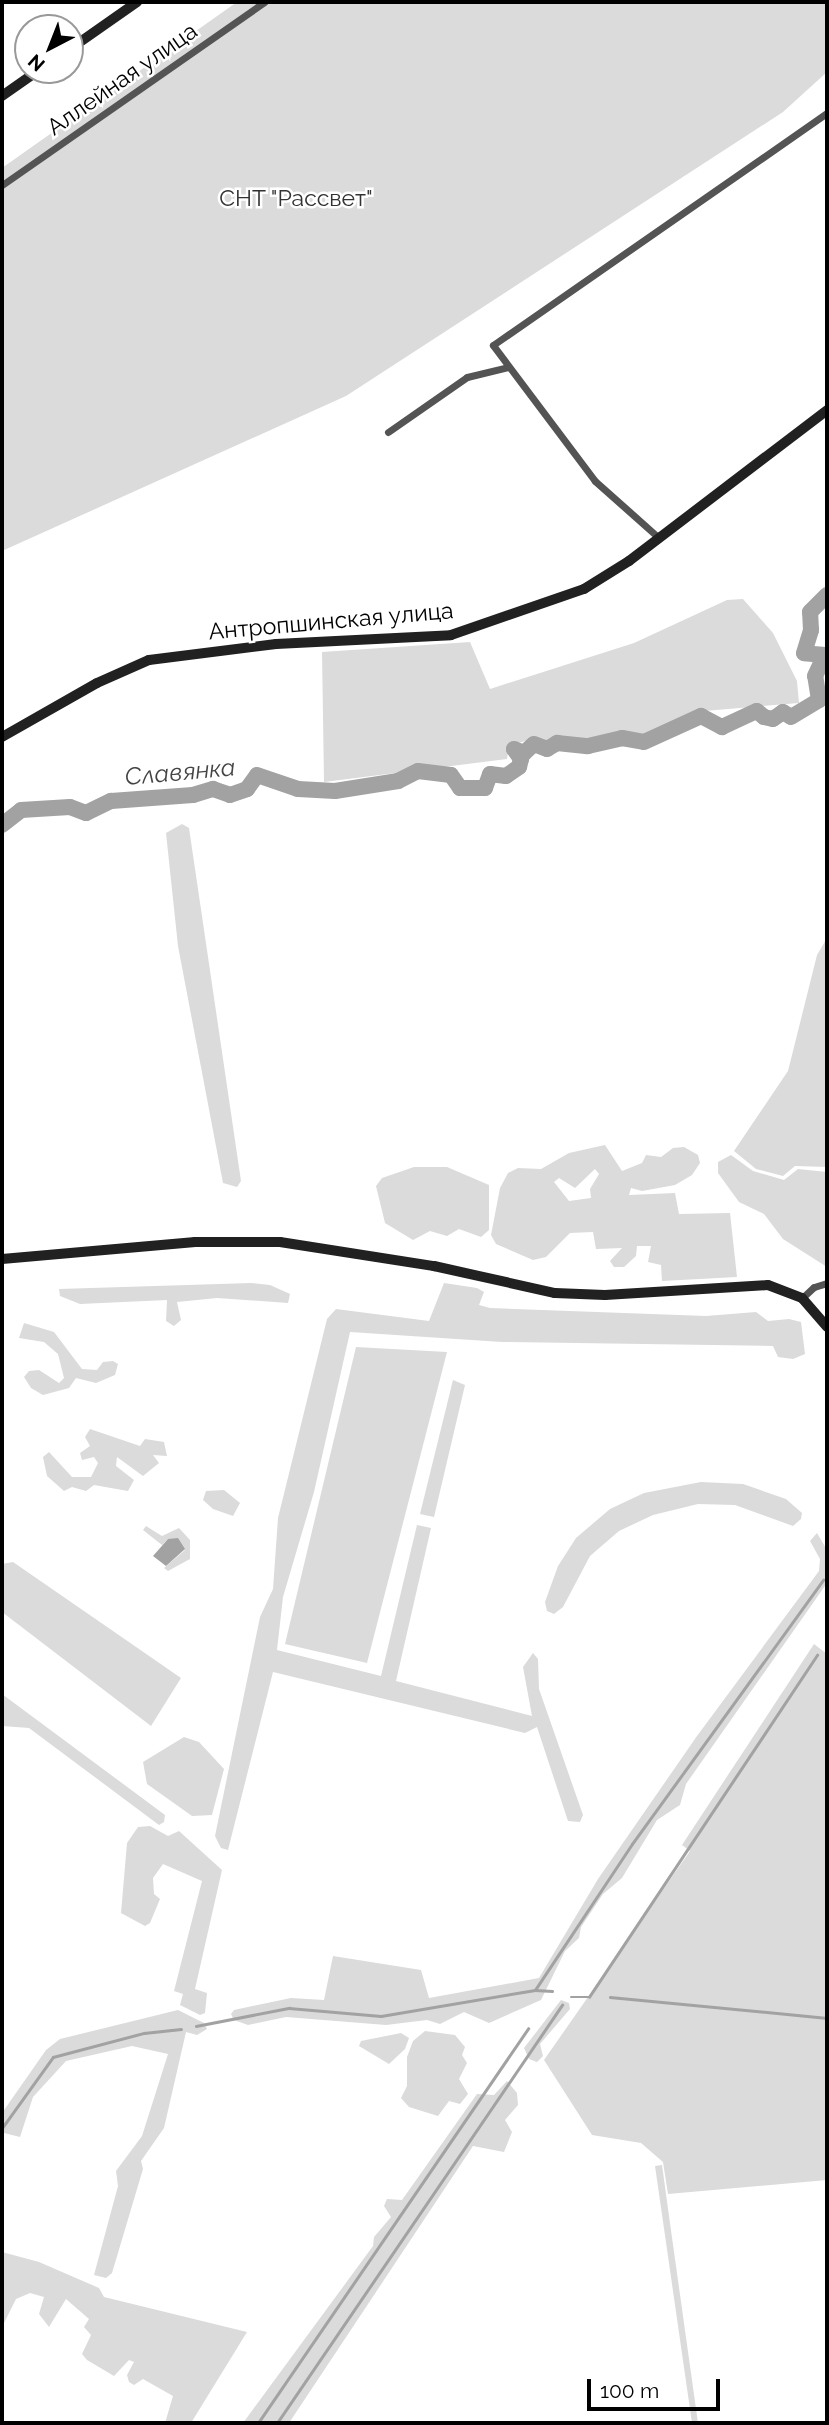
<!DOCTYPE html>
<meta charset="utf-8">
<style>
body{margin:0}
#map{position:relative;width:829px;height:2425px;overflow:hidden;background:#fff;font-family:Raleway,sans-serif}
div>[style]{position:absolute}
.green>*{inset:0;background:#dbdbdb}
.water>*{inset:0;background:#a2a2a2}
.stream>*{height:2.5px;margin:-1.25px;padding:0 1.25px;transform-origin:1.25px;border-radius:1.25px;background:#a2a2a2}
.river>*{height:16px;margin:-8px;padding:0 8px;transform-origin:8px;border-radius:8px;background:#a2a2a2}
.street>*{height:7px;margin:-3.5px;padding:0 3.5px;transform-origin:3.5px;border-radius:3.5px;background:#545454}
.secondary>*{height:10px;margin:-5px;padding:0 5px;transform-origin:5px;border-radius:5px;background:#212121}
span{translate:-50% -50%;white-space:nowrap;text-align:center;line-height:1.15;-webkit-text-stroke:5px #fff;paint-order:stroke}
.street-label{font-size:23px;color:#000}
.park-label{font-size:23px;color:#323232}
.water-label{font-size:24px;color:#434343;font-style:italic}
.frame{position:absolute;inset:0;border:4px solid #000;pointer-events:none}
.north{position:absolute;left:14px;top:14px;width:70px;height:70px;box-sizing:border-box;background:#fff;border:2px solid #999;border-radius:50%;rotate:222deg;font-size:19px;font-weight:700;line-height:28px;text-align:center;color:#000}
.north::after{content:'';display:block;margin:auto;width:24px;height:32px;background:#000;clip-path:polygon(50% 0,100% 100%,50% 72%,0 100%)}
.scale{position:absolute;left:587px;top:2379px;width:133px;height:32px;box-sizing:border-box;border:4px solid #000;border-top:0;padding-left:9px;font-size:21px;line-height:24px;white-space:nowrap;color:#000;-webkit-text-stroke:5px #fff;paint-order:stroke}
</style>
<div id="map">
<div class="green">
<div style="clip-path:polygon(237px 2px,827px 2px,827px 72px,783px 112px,346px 396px,2px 551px,2px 168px)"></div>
<div style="clip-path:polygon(743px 599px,773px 633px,797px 681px,799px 703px,704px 711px,642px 737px,618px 734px,551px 744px,535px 738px,509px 746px,507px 759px,324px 782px,322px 652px,470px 642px,490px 689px,634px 643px,727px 600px)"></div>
<div style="clip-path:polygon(182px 824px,189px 828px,241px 1181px,237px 1187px,223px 1183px,178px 946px,166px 833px)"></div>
<div style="clip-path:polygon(827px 938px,827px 1167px,795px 1166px,783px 1176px,756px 1169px,734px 1151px,788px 1071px,817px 955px)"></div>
<div style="clip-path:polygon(evenodd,605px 1145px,622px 1171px,642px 1163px,646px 1155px,661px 1157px,673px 1148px,684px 1147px,698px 1155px,700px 1163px,692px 1175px,675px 1185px,642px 1191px,631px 1188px,629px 1195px,675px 1193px,679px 1214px,730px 1213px,737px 1277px,662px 1281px,661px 1265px,648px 1262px,651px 1246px,637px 1246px,636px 1256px,624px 1267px,614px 1267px,610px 1261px,622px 1248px,596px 1249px,593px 1232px,570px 1233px,546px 1257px,533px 1260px,496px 1244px,491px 1235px,500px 1188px,508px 1173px,518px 1168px,541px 1169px,569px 1153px,605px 1145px,595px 1169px,599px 1174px,590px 1189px,591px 1198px,569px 1201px,554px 1182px,559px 1178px,575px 1188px,595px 1169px)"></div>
<div style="clip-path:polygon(731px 1155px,753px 1171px,784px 1180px,798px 1169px,827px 1172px,827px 1267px,783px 1239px,764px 1214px,739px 1202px,718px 1173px,718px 1162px)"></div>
<div style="clip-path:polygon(414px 1167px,447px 1167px,489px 1185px,489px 1230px,481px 1237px,459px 1229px,447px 1236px,430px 1231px,413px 1240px,385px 1223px,376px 1186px,382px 1178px)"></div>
<div style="clip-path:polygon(251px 1283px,270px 1285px,290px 1294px,288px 1303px,217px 1298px,177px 1302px,181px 1320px,174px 1326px,166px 1321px,167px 1300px,80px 1304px,60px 1296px,59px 1289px)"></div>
<div style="clip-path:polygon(444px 1283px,477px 1288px,484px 1292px,479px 1305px,490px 1308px,706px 1316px,756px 1312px,768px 1321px,789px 1319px,801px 1322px,805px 1354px,793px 1359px,778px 1357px,773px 1346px,502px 1342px,350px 1332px,314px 1492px,283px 1597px,277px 1650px,381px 1676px,417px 1525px,431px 1528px,396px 1681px,532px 1716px,523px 1667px,533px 1653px,538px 1659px,539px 1689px,583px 1815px,580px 1822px,568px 1821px,537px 1727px,525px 1733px,273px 1672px,228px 1850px,221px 1848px,215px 1836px,260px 1617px,273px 1589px,278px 1518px,327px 1319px,336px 1309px,429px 1321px)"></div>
<div style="clip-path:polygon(24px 1323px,54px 1332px,82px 1369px,97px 1370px,103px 1362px,113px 1361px,118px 1364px,115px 1375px,96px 1383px,76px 1378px,69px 1388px,43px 1395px,31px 1388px,24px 1377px,29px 1371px,39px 1370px,59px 1383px,64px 1378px,58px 1354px,44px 1342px,19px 1338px)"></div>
<div style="clip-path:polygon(356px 1347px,447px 1352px,367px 1663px,285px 1644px)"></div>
<div style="clip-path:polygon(453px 1380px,465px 1385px,434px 1517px,420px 1514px)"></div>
<div style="clip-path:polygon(90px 1429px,140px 1446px,145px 1439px,164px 1442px,167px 1456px,153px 1455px,159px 1463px,143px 1476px,117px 1457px,116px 1466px,134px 1480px,128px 1491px,94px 1485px,86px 1491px,72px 1487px,64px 1491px,47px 1476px,43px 1457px,49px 1452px,72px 1477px,91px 1477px,98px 1463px,94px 1457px,82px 1460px,80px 1453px,90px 1446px,85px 1437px)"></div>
<div style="clip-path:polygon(701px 1482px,743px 1484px,786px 1499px,802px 1513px,801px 1519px,793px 1526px,735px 1505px,698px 1504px,653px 1515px,619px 1531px,590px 1556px,563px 1607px,554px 1614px,547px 1611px,545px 1602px,558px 1566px,576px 1538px,610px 1509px,644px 1493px)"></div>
<div style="clip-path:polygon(224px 1490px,240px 1503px,233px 1516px,213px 1509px,203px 1500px,206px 1491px)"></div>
<div style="clip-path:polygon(146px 1526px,162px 1536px,179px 1528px,190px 1540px,190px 1559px,168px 1571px,164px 1568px,185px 1550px,168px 1539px,162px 1545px,143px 1530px)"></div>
<div style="clip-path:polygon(817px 1533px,827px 1550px,827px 1583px,686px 1784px,680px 1805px,657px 1820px,622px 1878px,603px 1894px,581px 1927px,579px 1938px,565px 1951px,541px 2000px,489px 2023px,464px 2012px,440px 2024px,427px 2020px,386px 2025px,286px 2017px,248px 2025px,234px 2020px,231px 2014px,234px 2010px,291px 1998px,324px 2000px,333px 1956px,421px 1970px,429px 1998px,539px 1978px,598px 1879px,697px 1736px,819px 1571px,820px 1559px,810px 1541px)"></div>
<div style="clip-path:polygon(13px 1562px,181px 1678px,151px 1726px,2px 1612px,2px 1564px)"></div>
<div style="clip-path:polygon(814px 1644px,827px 1654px,827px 2180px,668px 2194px,663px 2162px,641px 2143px,592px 2135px,544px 2060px,690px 1851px,682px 1845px)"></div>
<div style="clip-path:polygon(2px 1694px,165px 1815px,164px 1822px,159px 1825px,29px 1728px,2px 1726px)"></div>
<div style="clip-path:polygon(184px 1737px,199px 1742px,224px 1769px,212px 1815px,192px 1816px,147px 1784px,143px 1762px)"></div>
<div style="clip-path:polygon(150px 1826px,168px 1836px,179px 1831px,222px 1870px,195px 1989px,207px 1993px,205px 2013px,200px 2015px,180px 2005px,183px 1994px,174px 1991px,202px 1881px,163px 1864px,153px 1878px,154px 1894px,160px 1899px,150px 1923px,145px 1926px,121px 1913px,127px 1843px,138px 1827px)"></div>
<div style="clip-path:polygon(561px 2000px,569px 2003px,570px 2009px,540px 2044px,543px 2056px,537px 2062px,529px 2059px,524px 2048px)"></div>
<div style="clip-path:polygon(178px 2010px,204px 2023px,207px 2029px,197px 2035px,186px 2032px,164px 2128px,141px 2161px,143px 2169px,112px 2273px,106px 2278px,94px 2275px,118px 2186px,116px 2171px,142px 2136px,168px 2054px,132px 2046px,66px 2061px,33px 2097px,20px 2137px,4px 2133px,2px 2137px,2px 2113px,46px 2050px,60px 2039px)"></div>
<div style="clip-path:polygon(425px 2031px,455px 2035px,465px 2047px,462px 2055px,467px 2063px,459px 2079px,468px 2094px,460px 2104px,449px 2101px,438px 2116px,409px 2107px,401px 2098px,407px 2086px,407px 2057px,413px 2041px)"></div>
<div style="clip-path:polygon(401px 2033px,409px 2038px,405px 2049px,389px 2064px,359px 2046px,361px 2041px)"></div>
<div style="clip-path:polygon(507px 2081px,517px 2093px,518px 2105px,505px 2120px,512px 2132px,504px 2152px,473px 2146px,289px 2423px,243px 2423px,373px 2246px,374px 2237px,391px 2217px,384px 2206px,387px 2199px,402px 2200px,477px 2094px,494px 2095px)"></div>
<div style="clip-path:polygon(662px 2165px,669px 2216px,698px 2423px,692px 2423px,655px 2166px)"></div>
<div style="clip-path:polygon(2px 2252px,39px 2262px,99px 2288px,104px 2297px,247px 2332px,191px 2423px,165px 2423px,173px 2396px,143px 2379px,134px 2385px,129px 2382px,127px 2375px,134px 2362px,129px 2360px,114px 2376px,87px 2360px,82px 2354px,91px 2335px,84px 2327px,89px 2319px,66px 2299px,49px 2327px,39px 2314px,44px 2297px,30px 2293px,16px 2299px,2px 2327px)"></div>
</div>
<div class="water">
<div style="clip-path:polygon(178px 1538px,185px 1549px,166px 1566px,153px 1556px,168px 1539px)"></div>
</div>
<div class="stream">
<div style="left:535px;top:1990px;width:175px;rotate:-56.4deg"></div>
<div style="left:632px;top:1844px;width:326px;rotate:-54.1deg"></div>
<div style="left:571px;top:1997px;width:18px"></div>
<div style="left:589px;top:1997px;width:411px;rotate:-56.3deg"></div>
<div style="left:610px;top:1997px;width:218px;rotate:5.5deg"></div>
<div style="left:196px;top:2026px;width:95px;rotate:-11deg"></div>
<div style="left:289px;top:2008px;width:92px;rotate:5deg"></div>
<div style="left:381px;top:2016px;width:156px;rotate:-9.6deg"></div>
<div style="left:535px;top:1990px;width:17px;rotate:3deg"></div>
<div style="left:2px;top:2128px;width:87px;rotate:-54.3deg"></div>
<div style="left:53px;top:2057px;width:94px;rotate:-14.8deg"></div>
<div style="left:144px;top:2033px;width:37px;rotate:-6deg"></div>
<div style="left:258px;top:2423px;width:478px;rotate:-55.6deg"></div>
<div style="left:277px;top:2423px;width:506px;rotate:-55.71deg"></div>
</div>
<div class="river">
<div style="left:2px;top:825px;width:24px;rotate:-38deg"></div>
<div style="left:21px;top:810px;width:49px;rotate:-3.5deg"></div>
<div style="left:70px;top:807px;width:17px;rotate:21deg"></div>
<div style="left:86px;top:813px;width:28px;rotate:-26deg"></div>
<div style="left:111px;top:801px;width:82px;rotate:-4.2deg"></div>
<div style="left:193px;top:795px;width:21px;rotate:-17deg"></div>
<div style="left:213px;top:789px;width:18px;rotate:19deg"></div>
<div style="left:230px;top:795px;width:18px;rotate:-19deg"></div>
<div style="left:247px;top:789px;width:17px;rotate:-54deg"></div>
<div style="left:257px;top:775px;width:43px;rotate:18.9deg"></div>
<div style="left:298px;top:789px;width:37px;rotate:3deg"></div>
<div style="left:335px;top:791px;width:64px;rotate:-9deg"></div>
<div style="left:398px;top:781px;width:22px;rotate:-27deg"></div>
<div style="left:418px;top:771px;width:33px;rotate:7deg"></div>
<div style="left:451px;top:775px;width:16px;rotate:55deg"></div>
<div style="left:460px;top:788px;width:25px"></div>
<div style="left:485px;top:788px;width:15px;rotate:-70deg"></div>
<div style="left:490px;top:774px;width:16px;rotate:7deg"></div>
<div style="left:506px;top:776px;width:16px;rotate:-35deg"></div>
<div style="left:519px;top:767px;width:8px;rotate:-76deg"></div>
<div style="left:521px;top:759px;width:12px;rotate:-125deg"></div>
<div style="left:514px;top:749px;width:11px;rotate:22deg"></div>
<div style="left:524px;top:753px;width:13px;rotate:-42deg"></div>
<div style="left:534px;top:744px;width:14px;rotate:21deg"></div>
<div style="left:547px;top:749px;width:12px;rotate:-31deg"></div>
<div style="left:557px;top:743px;width:31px;rotate:6deg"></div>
<div style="left:588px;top:746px;width:35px;rotate:-13deg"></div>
<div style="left:622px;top:738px;width:22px;rotate:10deg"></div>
<div style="left:644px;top:742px;width:63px;rotate:-24.5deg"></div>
<div style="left:701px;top:716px;width:24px;rotate:28deg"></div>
<div style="left:722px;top:727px;width:38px;rotate:-25deg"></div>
<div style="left:757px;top:711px;width:9px;rotate:41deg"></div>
<div style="left:764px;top:717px;width:9px;rotate:13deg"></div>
<div style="left:773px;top:719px;width:12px;rotate:-35deg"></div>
<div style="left:783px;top:712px;width:9px;rotate:32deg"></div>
<div style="left:791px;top:717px;width:33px;rotate:-31deg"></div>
<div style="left:819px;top:700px;width:24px;rotate:-99deg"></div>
<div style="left:815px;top:676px;width:23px;rotate:-65deg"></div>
<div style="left:825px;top:655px;width:21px;rotate:-175deg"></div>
<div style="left:804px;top:653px;width:24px;rotate:-73deg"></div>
<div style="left:811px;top:630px;width:18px;rotate:-93deg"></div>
<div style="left:810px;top:612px;width:24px;rotate:-45deg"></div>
</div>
<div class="street">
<div style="left:2px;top:185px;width:320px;rotate:-34.9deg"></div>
<div style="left:388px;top:432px;width:96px;rotate:-34.8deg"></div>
<div style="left:467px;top:377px;width:42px;rotate:-13.7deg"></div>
<div style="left:659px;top:538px;width:86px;rotate:-138.3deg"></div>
<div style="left:595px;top:481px;width:170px;rotate:-126.9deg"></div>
<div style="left:493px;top:345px;width:407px;rotate:-34.8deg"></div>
<div style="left:802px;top:1298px;width:16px;rotate:-43deg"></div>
<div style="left:814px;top:1287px;width:14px;rotate:-17deg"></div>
</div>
<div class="secondary">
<div style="left:70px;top:49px;width:82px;rotate:-35deg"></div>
<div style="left:2px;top:96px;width:45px;rotate:-35.1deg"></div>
<div style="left:2px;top:737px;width:109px;rotate:-29.6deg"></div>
<div style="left:97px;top:683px;width:57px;rotate:-23.9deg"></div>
<div style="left:149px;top:660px;width:128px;rotate:-7.2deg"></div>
<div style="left:276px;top:644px;width:175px;rotate:-2.9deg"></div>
<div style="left:451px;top:635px;width:141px;rotate:-19.1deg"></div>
<div style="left:584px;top:589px;width:53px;rotate:-31.9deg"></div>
<div style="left:629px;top:561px;width:249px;rotate:-37.3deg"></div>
<div style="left:2px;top:1259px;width:194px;rotate:-5deg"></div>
<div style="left:195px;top:1242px;width:85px"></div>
<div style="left:280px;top:1242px;width:156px;rotate:8.9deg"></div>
<div style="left:434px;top:1266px;width:124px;rotate:12.6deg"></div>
<div style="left:555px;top:1293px;width:50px;rotate:2.3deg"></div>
<div style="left:605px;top:1295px;width:163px;rotate:-3.5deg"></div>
<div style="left:768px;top:1285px;width:36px;rotate:21deg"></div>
<div style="left:802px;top:1298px;width:38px;rotate:49deg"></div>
</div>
<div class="street-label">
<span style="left:122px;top:79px;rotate:-35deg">Аллейная улица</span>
<span style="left:331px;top:621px;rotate:-5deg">Антропшинская улица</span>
</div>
<div class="park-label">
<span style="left:296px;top:198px">СНТ "Рассвет"</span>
</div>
<div class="water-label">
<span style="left:180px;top:772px;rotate:-5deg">Славянка</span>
</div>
<div class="frame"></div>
<div class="north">N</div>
<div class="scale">100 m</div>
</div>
